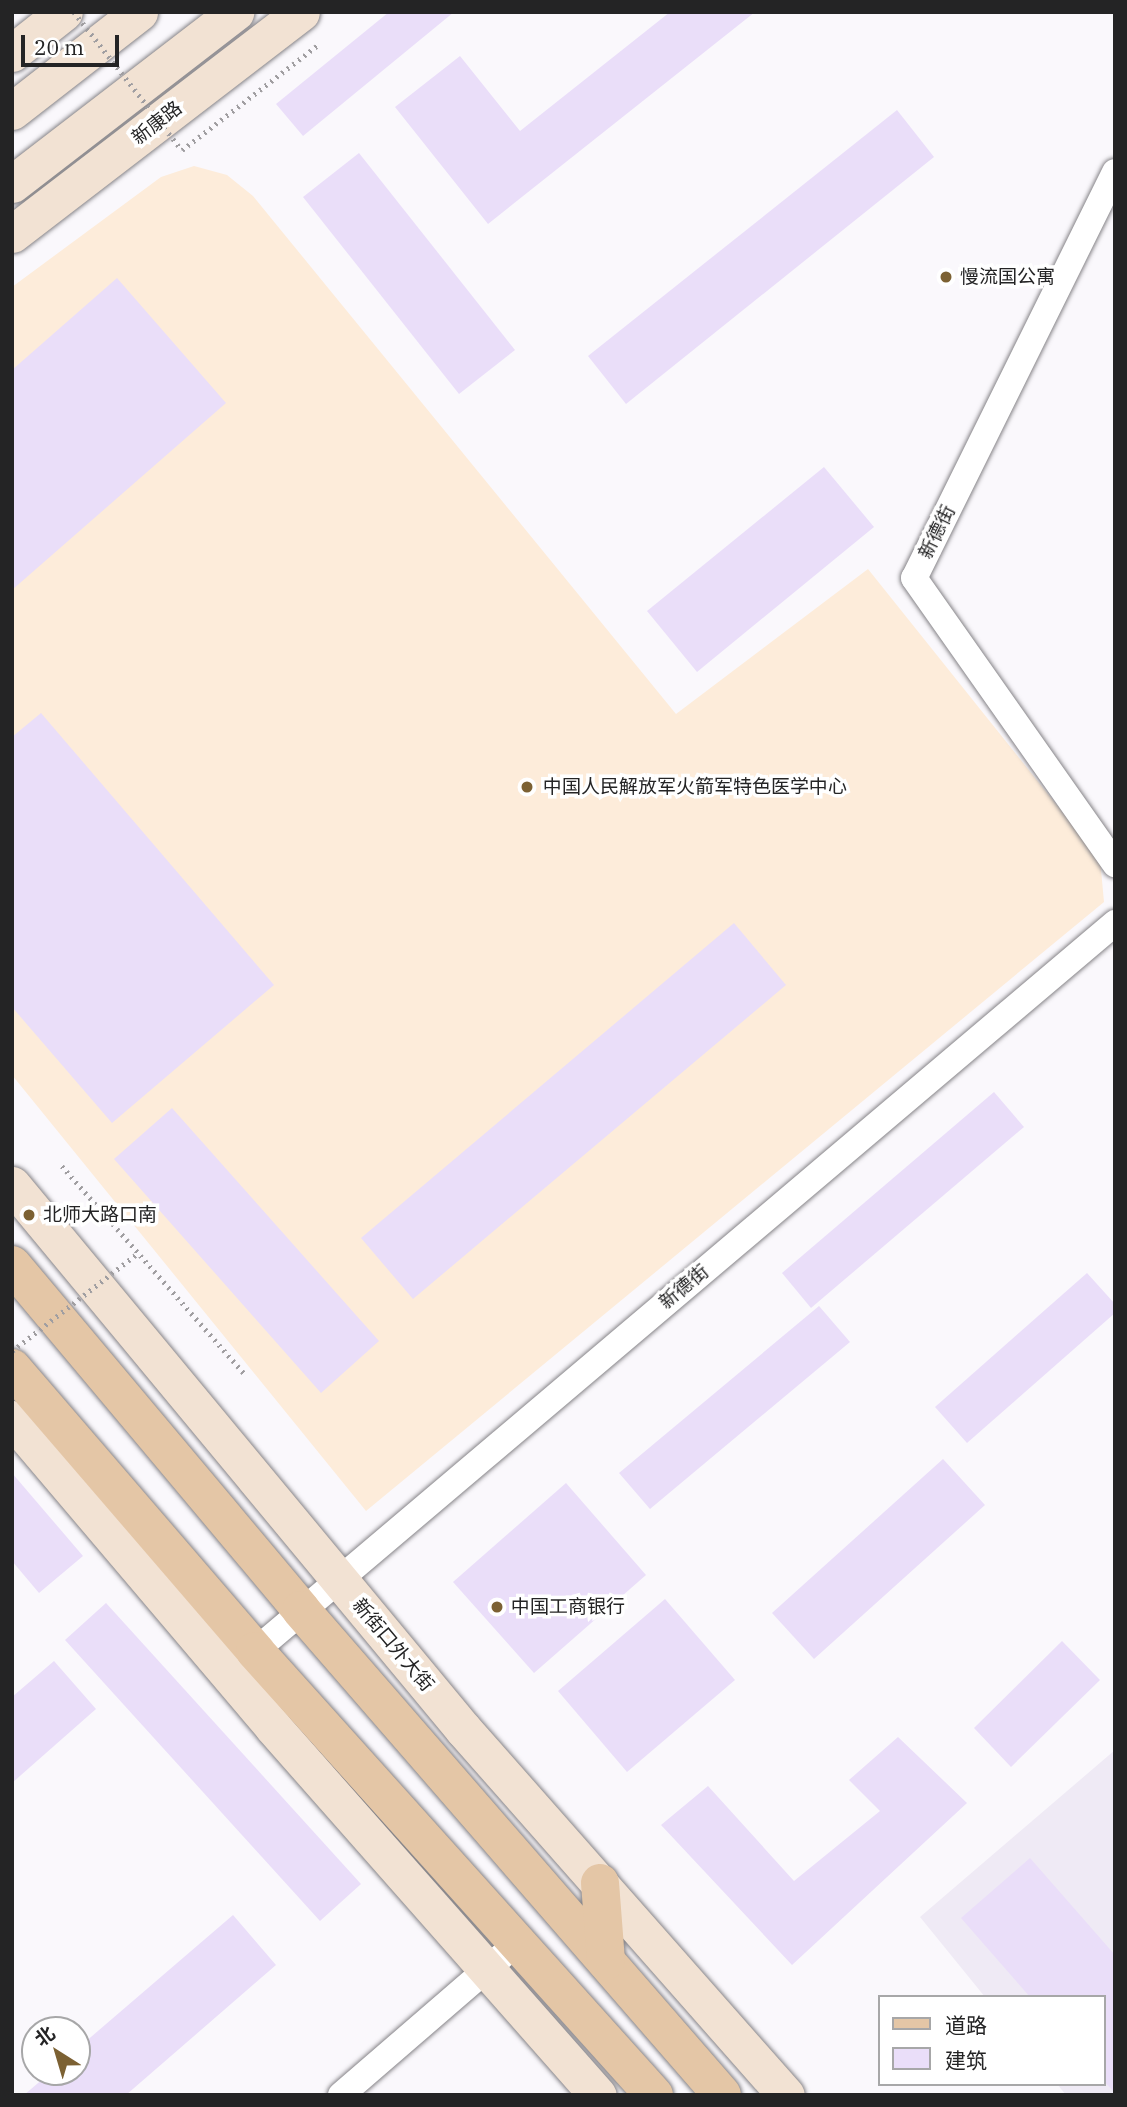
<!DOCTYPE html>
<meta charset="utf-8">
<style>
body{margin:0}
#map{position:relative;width:1127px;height:2107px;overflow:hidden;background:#faf8fc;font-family:"IBM Plex Serif","Noto Sans SC",serif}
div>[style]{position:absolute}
.built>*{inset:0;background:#efeaf5}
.medical>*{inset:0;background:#fdecda}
.building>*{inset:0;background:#eadef9}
.path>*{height:4.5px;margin-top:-2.25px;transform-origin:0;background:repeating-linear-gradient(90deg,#a09ea1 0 2px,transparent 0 7px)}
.roads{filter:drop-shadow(0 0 2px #868488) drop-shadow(0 0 2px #868488)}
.street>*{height:26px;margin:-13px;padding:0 13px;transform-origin:13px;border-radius:13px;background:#fff}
.secondary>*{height:37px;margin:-18.5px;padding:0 18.5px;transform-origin:18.5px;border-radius:18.5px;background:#f2e2d3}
.primary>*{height:38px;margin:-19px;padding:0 19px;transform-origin:19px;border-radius:19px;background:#e4c6a6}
.path-bridge>*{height:4.5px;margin-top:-2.25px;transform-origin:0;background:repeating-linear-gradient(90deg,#a09ea1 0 2px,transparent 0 7px)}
.dots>*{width:19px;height:19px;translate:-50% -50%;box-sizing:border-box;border:4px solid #fff;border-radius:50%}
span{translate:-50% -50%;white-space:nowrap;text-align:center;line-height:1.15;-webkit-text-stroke:7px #fff;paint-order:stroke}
.street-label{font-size:19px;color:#242425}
.poi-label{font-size:19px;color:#242425}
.left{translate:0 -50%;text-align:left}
.frame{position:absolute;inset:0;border:14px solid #242425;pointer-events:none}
.legend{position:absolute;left:878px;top:1995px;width:228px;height:91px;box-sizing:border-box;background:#fff;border:2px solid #a7a7a8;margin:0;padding:9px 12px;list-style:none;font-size:21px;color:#242425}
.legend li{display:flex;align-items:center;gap:14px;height:35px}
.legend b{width:35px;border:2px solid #a7a7a8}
.north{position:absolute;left:21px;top:2016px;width:70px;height:70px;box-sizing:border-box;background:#fff;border:2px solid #a7a7a8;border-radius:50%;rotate:323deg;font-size:19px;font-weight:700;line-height:28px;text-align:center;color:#242425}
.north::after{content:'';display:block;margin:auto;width:24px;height:32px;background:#7c6133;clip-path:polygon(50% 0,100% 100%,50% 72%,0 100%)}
.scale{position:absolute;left:21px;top:35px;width:98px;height:32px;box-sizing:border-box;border:4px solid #242425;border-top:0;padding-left:9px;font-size:21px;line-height:24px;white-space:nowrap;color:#242425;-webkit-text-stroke:5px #fff;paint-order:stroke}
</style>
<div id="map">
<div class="built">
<div style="clip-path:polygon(1115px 1750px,1115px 2095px,1066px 2095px,1057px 2084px,1104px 2084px,1104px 1997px,985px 1997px,920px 1917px)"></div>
</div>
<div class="medical">
<div style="clip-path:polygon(194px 166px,227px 175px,253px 196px,676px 714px,868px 569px,1100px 859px,1104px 902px,366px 1511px,12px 1075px,12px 287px,161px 177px)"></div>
</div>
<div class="building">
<div style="clip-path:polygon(389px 12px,454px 12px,303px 136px,276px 104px)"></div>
<div style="clip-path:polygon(670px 12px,755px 12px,488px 224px,395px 107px,460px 56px,520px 131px)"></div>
<div style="clip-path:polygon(897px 110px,934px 157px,626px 404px,588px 356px)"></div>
<div style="clip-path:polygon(359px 153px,515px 350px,459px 394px,303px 197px)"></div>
<div style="clip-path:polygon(117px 278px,226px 403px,12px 590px,12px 370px)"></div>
<div style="clip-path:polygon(824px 467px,874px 527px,697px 672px,647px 611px)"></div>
<div style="clip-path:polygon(41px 713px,274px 985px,112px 1123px,12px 1007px,12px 737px)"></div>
<div style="clip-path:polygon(734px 923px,786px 985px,413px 1299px,361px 1238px)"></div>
<div style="clip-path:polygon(994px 1092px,1024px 1127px,811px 1308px,782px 1273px)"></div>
<div style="clip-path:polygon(172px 1108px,379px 1341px,321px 1393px,114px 1159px)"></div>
<div style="clip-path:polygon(1087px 1273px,1115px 1304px,1115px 1313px,967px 1443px,935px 1407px)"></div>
<div style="clip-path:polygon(819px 1306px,850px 1342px,650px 1509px,619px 1473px)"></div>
<div style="clip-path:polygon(943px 1459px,985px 1505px,814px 1659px,772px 1613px)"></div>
<div style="clip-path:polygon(12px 1473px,83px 1556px,39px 1593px,12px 1561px)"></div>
<div style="clip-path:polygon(566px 1483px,646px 1575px,534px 1673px,453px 1582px)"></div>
<div style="clip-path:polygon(665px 1599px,735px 1680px,627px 1772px,558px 1691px)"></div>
<div style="clip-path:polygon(106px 1603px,361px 1884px,320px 1921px,65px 1640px)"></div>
<div style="clip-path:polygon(1062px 1641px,1100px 1680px,1011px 1767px,974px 1728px)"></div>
<div style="clip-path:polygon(54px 1661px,96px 1709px,12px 1783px,12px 1697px)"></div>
<div style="clip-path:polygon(898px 1737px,967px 1803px,792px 1965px,661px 1825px,708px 1786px,794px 1881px,880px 1811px,849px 1780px)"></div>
<div style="clip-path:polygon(1030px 1858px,1115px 1955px,1115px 2093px,1104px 2081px,1104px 1997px,1030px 1997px,961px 1918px)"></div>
<div style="clip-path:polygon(233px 1915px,276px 1965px,126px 2095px,24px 2095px,51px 2072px,77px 2072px,77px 2049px)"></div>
</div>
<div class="path">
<div style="left:62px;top:1166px;width:276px;rotate:48.7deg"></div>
</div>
<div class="roads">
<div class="street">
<div style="left:1115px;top:172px;width:453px;rotate:116.3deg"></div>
<div style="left:914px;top:578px;width:350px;rotate:54.9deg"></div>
<div style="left:255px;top:1651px;width:1127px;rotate:-40.25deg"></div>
<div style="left:341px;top:2095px;width:231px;rotate:-40.8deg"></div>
</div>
<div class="secondary">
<div style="left:12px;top:53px;width:66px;rotate:-38.3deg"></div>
<div style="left:12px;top:111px;width:161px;rotate:-37.9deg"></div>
<div style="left:12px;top:184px;width:282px;rotate:-37.6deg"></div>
<div style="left:12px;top:234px;width:364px;rotate:-37.5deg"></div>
<div style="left:12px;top:1185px;width:707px;rotate:50.34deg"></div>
<div style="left:463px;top:1729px;width:488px;rotate:48.6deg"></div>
<div style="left:12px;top:1419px;width:404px;rotate:49.7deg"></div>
<div style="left:273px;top:1727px;width:491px;rotate:48.6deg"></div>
</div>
<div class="primary">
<div style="left:12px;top:1265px;width:450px;rotate:50deg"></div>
<div style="left:301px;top:1610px;width:642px;rotate:49.04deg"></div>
<div style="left:12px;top:1368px;width:373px;rotate:49.3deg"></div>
<div style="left:255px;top:1651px;width:597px;rotate:48.06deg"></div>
<div style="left:600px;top:1883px;width:78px;rotate:85.6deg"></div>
</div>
</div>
<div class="path-bridge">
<div style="left:74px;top:12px;width:175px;rotate:52deg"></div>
<div style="left:182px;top:150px;width:172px;rotate:-37.7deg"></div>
<div style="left:12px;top:1351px;width:160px;rotate:-37.9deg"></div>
</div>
<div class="dots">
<div style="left:946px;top:277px;background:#7c6133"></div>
<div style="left:527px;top:787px;background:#7c6133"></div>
<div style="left:29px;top:1215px;background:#7c6133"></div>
<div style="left:497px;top:1607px;background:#7c6133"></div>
</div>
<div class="street-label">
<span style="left:157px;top:123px;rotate:-38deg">新康路</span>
<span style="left:937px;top:532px;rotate:-64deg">新德街</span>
<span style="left:684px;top:1287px;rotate:-40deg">新德街</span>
<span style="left:393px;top:1645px;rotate:50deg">新街口外大街</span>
</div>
<div class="poi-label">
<span class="left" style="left:960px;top:277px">慢流国公寓</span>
<span class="left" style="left:543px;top:787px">中国人民解放军火箭军特色医学中心</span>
<span class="left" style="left:43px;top:1215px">北师大路口南</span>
<span class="left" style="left:511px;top:1607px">中国工商银行</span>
</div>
<div class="frame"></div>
<ul class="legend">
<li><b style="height:9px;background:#e4c6a6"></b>道路</li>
<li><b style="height:19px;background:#eadef9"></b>建筑</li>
</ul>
<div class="north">北</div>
<div class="scale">20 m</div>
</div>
